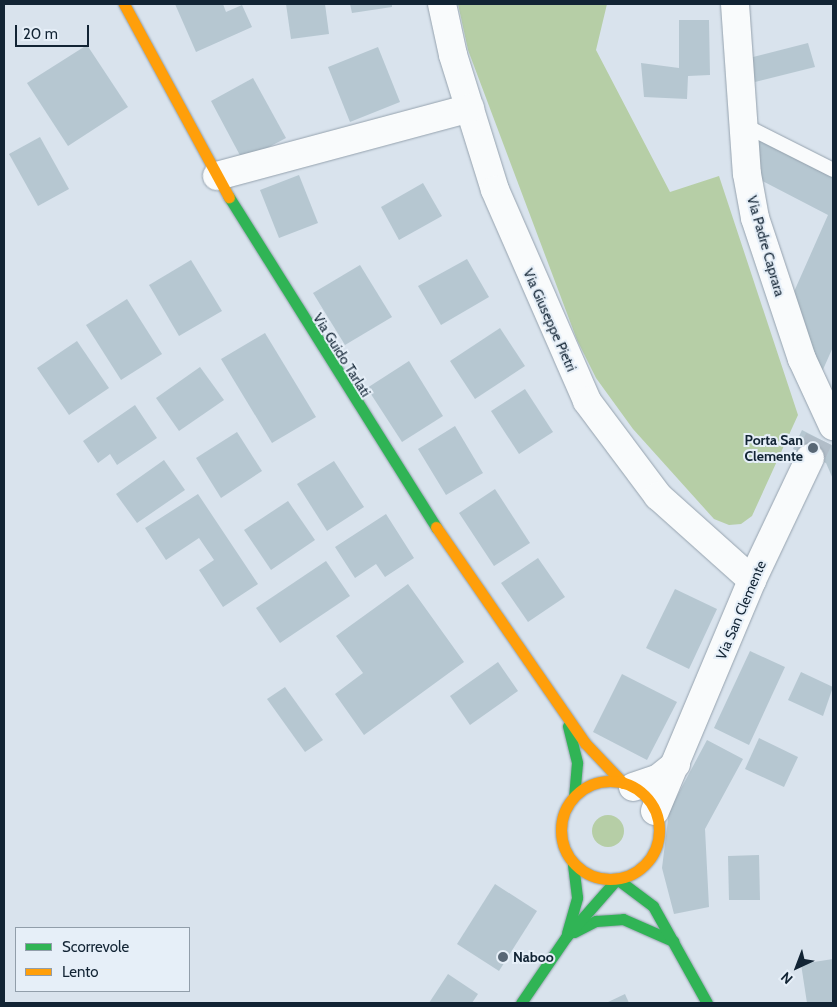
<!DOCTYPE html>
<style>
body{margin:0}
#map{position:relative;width:837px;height:1007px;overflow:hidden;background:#d9e3ed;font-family:Cabin,sans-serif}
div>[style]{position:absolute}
.green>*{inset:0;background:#b6cea6}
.round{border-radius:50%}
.building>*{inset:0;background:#b6c7d1}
.street-tunnel>*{height:28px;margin-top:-14px;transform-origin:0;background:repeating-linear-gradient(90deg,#b1bdc8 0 28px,transparent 0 42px)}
.roads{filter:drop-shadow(0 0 1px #95a2ae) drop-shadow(0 0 1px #95a2ae)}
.lane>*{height:14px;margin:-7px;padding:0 7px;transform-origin:7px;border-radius:7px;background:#f9fbfc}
.street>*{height:28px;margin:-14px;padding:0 14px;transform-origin:14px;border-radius:14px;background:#f9fbfc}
.fast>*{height:11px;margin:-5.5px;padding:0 5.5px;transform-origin:5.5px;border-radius:5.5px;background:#30b455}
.slow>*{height:11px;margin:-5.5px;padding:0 5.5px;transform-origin:5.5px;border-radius:5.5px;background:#ff9f0a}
.slow>.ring{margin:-5.5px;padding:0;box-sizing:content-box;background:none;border:11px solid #ff9f0a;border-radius:50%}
.dots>*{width:14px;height:14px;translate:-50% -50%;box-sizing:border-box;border:2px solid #e6eff8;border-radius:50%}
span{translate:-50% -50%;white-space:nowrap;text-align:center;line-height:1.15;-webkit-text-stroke:4px #e6eff8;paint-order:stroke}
.street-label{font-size:14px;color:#122434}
.poi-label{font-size:14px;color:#122434;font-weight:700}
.right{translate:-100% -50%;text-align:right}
.left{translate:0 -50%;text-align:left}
.frame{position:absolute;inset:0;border:5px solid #122434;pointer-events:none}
.legend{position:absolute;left:15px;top:927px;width:175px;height:65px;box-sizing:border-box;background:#e6eff8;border:1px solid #919eaa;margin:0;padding:6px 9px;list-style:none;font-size:15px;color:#122434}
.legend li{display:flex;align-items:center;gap:10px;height:25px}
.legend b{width:25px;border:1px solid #919eaa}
.north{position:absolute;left:772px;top:942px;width:50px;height:50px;-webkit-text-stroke:4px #e6eff8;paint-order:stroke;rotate:223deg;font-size:14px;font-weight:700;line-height:20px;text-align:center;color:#122434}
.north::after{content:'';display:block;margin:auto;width:18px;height:22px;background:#122434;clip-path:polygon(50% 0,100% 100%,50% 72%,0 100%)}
.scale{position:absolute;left:15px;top:25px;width:74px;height:22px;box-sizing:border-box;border:2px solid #122434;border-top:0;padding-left:6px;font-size:15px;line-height:18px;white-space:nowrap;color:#122434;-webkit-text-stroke:4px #e6eff8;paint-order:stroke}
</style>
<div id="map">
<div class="green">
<div style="clip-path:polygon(458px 4px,607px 4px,596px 50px,670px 192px,719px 176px,798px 415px,752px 516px,741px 524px,729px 525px,714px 519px,633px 429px,596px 378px,577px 340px,468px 50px)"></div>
<div class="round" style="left:592px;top:815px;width:32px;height:32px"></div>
</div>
<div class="building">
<div style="clip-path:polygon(175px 4px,223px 4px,226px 12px,242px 5px,252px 27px,196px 52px)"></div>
<div style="clip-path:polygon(286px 4px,325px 4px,329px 34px,291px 39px)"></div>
<div style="clip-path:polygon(350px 4px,392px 4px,392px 7px,352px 13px)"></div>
<div style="clip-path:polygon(679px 20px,709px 20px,710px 75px,688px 76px,687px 99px,644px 97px,641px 63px,679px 68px)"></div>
<div style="clip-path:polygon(808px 43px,815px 67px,755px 82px,749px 58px)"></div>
<div style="clip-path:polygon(87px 45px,128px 107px,68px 146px,27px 83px)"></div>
<div style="clip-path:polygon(378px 47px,400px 102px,350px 122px,328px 67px)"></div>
<div style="clip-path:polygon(253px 78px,286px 138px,243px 161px,211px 101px)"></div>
<div style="clip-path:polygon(40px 137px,69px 189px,38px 206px,9px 154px)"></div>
<div style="clip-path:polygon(756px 138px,833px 177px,833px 347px,821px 374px,789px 303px,828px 215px,755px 177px)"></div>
<div style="clip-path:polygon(299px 175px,318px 223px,279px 238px,260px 190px)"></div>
<div style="clip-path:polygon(423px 183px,442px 216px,399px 240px,381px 207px)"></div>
<div style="clip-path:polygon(467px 259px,489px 297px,441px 325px,418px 286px)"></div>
<div style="clip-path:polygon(191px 260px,222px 311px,179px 336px,149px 285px)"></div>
<div style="clip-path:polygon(360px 265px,392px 317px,345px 345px,313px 293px)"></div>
<div style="clip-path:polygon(127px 299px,162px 354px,121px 380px,86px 325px)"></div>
<div style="clip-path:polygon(500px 328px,525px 366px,475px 399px,450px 361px)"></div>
<div style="clip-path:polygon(265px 333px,316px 417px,272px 443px,221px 359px)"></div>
<div style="clip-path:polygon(77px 341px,109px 388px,69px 415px,37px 368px)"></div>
<div style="clip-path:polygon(409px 361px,443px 416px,402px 442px,367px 388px)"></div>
<div style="clip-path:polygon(200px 367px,224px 400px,179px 431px,156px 398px)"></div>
<div style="clip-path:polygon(525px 389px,553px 432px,519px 454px,491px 411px)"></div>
<div style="clip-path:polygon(135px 405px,157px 438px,117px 465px,110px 454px,98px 463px,83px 441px)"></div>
<div style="clip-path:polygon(455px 426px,483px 473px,446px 495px,418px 449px)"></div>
<div style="clip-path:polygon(802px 430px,833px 446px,833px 479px,826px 463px,793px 449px)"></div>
<div style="clip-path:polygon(237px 432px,262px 471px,221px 498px,196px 458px)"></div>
<div style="clip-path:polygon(164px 460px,185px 490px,137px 523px,116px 494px)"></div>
<div style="clip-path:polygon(334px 461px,364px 507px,327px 531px,297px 484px)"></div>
<div style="clip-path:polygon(495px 489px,530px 543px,494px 566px,459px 513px)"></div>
<div style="clip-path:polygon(198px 494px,258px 584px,223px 607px,199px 570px,214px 560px,199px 538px,166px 560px,145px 528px)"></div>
<div style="clip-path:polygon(288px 501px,315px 540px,271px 570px,244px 530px)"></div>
<div style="clip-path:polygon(386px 514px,414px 558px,385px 577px,376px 564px,355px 578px,335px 547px)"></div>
<div style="clip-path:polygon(538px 558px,565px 597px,528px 622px,501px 583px)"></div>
<div style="clip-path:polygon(326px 561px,350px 596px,280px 643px,256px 608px)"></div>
<div style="clip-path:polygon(408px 584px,464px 662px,364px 735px,335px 694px,363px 673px,336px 636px)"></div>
<div style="clip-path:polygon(675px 589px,717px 609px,689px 669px,646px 648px)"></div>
<div style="clip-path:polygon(750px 651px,785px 667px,749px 745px,714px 728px)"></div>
<div style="clip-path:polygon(498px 662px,518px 691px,470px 725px,450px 696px)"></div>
<div style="clip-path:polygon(801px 672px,833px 687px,823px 716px,788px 700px)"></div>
<div style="clip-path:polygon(622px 674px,677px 702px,647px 760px,593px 732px)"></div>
<div style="clip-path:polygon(285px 687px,323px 740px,305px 752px,267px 699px)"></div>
<div style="clip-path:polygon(759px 738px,798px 757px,784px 787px,745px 769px)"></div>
<div style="clip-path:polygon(707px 740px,743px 759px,705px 829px,709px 907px,674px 914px,662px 868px,669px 811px)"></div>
<div style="clip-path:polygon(759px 855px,760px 900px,729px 900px,728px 856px)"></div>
<div style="clip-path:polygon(495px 884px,537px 911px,499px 971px,457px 944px)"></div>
<div style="clip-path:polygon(833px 959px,833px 1003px,807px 1003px,801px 964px)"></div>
<div style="clip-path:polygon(448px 974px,478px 994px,472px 1003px,429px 1003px)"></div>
<div style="clip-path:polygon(625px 994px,629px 1003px,606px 1003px)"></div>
</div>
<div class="street-tunnel">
<div style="left:810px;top:458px;width:21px;rotate:-65deg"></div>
</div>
<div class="roads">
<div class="lane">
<div style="left:744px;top:125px;width:100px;rotate:26.8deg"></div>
</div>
<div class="street">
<div style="left:442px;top:4px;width:52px;rotate:77.8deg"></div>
<div style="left:453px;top:55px;width:141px;rotate:72.7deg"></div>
<div style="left:495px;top:190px;width:230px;rotate:66.4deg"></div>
<div style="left:587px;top:401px;width:119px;rotate:53.2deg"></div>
<div style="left:658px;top:496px;width:126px;rotate:41.8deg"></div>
<div style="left:735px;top:4px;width:170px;rotate:86deg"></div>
<div style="left:747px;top:174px;width:45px;rotate:79.7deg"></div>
<div style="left:755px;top:218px;width:149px;rotate:71.6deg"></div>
<div style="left:802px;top:359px;width:74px;rotate:65.2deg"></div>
<div style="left:217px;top:176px;width:262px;rotate:-15deg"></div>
<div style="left:633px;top:787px;width:28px;rotate:-19deg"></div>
<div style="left:659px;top:778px;width:22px;rotate:-39deg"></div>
<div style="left:655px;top:811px;width:251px;rotate:-67.2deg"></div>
<div style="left:752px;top:580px;width:135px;rotate:-64.6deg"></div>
</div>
<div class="fast">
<div style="left:229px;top:197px;width:390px;rotate:57.9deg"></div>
<div style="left:568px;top:726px;width:38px;rotate:76deg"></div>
<div style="left:577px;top:763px;width:32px;rotate:95deg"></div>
<div style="left:574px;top:932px;width:25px;rotate:-27deg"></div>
<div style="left:596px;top:921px;width:27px;rotate:-4deg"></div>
<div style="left:623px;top:919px;width:55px;rotate:23.7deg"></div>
<div style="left:567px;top:933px;width:37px;rotate:-74deg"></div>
<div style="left:577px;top:897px;width:34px;rotate:-97deg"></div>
<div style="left:521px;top:1003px;width:80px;rotate:-55.7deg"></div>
<div style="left:566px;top:937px;width:77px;rotate:-48.7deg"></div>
<div style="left:617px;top:879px;width:45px;rotate:36.9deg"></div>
<div style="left:653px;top:906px;width:111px;rotate:60.9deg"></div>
</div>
<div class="slow">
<div style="left:124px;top:4px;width:220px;rotate:61.5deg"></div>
<div style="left:436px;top:527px;width:262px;rotate:55.4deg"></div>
<div style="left:585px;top:743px;width:55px;rotate:46.5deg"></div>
<div class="ring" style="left:561px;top:781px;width:87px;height:87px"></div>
</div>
</div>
<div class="dots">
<div style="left:813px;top:448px;background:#586775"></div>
<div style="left:503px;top:957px;background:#586775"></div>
</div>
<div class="street-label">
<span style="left:766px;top:246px;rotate:74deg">Via Padre Caprara</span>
<span style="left:550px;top:320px;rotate:66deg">Via Giuseppe Pietri</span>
<span style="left:342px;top:355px;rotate:58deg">Via Guido Tarlati</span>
<span style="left:741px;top:610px;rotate:-67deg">Via San Clemente</span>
</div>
<div class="poi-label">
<span class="right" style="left:803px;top:448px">Porta San<br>Clemente</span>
<span class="left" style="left:513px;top:957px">Naboo</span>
</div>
<div class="frame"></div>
<ul class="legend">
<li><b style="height:6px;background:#30b455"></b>Scorrevole</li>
<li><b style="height:6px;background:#ff9f0a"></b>Lento</li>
</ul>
<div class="north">N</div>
<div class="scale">20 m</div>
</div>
